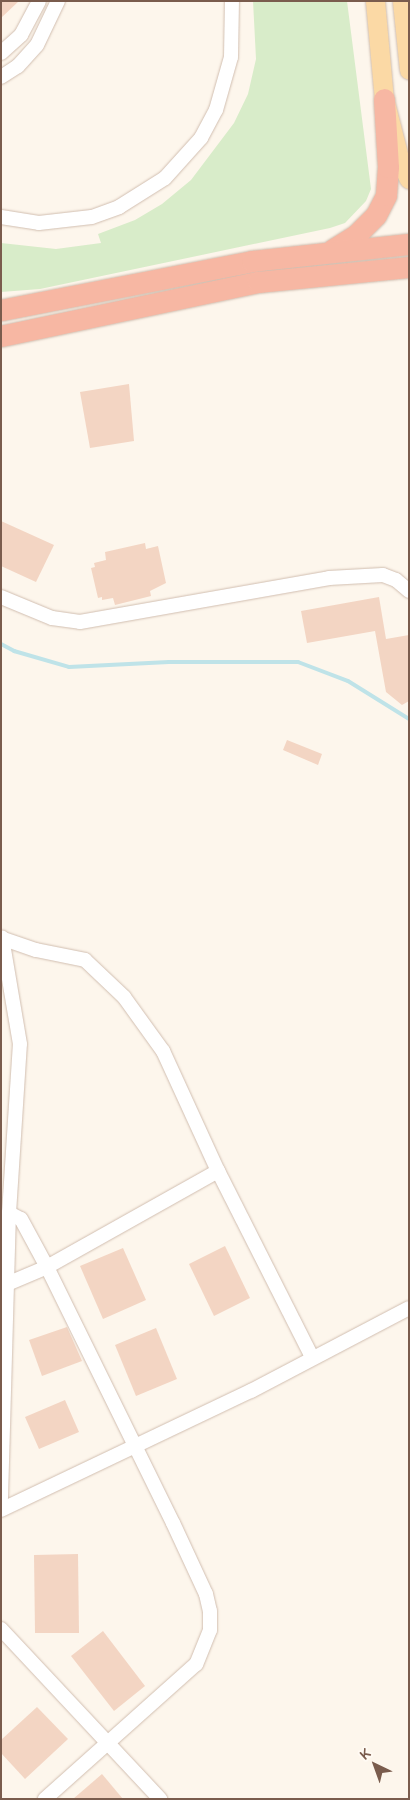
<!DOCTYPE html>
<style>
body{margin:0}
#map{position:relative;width:410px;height:1800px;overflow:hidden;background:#fdf6ec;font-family:Quicksand,sans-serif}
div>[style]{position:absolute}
.green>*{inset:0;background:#d8ecc9}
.stream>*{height:4px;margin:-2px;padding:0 2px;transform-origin:2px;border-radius:2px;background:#bfe3e8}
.building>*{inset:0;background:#f3d5c3}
.roads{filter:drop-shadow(0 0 1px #d1beb0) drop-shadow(0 0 1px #d1beb0)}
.minor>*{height:14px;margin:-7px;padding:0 7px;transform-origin:7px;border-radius:7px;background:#fff}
.major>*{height:19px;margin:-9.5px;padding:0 9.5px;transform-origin:9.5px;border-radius:9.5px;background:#fbd9a5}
.highway>*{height:21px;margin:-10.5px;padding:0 10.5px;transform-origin:10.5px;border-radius:10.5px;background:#f7b7a3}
span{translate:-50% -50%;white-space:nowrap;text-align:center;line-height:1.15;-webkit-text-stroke:4.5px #fffaf3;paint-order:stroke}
.frame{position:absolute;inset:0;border:2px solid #7a5c4d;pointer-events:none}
.north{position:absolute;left:350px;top:1740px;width:50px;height:50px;-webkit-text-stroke:4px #fffaf3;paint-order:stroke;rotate:318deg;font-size:14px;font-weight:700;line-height:20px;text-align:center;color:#7a5c4d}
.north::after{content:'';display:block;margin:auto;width:18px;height:22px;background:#7a5c4d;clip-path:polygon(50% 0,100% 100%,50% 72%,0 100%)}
</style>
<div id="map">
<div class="green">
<div style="clip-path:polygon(253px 1px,347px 1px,371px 189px,366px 201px,345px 223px,330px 228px,40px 289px,1px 292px,1px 243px,56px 249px,101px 243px,98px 234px,135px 220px,162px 204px,191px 180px,234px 123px,248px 94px,256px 59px)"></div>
</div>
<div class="stream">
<div style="left:1px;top:644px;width:15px;rotate:28deg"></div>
<div style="left:14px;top:651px;width:57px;rotate:16.2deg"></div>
<div style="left:69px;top:667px;width:100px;rotate:-2.9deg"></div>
<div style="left:169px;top:662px;width:129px"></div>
<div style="left:298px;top:662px;width:53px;rotate:20.8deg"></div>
<div style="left:348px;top:681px;width:72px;rotate:31.9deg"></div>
</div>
<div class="building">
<div style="clip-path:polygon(1px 1px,19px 1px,1px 18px)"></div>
<div style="clip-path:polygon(129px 384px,134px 441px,90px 448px,80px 392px)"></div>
<div style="clip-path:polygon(1px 521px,54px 545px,36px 582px,1px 566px)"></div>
<div style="clip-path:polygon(145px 543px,146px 549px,158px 546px,166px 583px,150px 591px,151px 596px,115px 605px,113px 598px,102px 600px,102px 597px,98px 598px,91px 568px,95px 567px,94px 563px,106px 560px,105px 552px)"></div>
<div style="clip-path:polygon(379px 597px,386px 639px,409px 635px,409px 701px,402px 705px,386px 692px,375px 631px,307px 643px,301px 611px)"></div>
<div style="clip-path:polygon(287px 740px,322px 754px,318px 765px,283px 750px)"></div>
<div style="clip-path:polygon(225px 1246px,250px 1298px,214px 1316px,189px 1264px)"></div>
<div style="clip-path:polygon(123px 1248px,146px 1300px,103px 1319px,80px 1266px)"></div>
<div style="clip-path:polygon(67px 1327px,82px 1361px,42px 1376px,29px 1340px)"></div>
<div style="clip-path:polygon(156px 1328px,177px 1379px,136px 1396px,115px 1345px)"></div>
<div style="clip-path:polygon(65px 1400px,79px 1432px,39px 1449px,25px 1417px)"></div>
<div style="clip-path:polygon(78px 1554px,79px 1633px,35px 1633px,34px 1555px)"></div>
<div style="clip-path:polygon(103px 1631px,145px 1686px,114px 1711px,71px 1656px)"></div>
<div style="clip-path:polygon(37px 1707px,68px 1739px,25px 1779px,1px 1753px,1px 1740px)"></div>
<div style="clip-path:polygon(102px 1774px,123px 1799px,73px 1799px)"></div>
</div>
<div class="roads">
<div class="minor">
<div style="left:1px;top:53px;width:27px;rotate:-42deg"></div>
<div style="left:21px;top:35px;width:38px;rotate:-62deg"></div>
<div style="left:1px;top:77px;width:20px;rotate:-33deg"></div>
<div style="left:18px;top:66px;width:28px;rotate:-48deg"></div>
<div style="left:37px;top:45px;width:49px;rotate:-64.5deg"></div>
<div style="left:1px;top:217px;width:38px;rotate:9deg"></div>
<div style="left:39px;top:223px;width:53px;rotate:-6.5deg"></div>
<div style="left:92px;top:217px;width:29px;rotate:-20deg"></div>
<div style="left:119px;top:207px;width:54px;rotate:-32.2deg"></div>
<div style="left:165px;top:178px;width:54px;rotate:-48deg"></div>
<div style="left:201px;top:138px;width:32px;rotate:-62deg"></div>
<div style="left:216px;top:110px;width:55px;rotate:-74.2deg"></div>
<div style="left:231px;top:57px;width:56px;rotate:-89deg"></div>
<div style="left:1px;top:597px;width:55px;rotate:22.4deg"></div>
<div style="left:52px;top:618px;width:28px;rotate:8deg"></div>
<div style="left:80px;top:622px;width:253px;rotate:-10deg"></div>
<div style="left:329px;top:578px;width:54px;rotate:-3.2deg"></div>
<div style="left:383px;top:575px;width:14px;rotate:21deg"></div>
<div style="left:396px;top:580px;width:17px;rotate:40deg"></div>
<div style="left:1px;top:938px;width:37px;rotate:19deg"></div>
<div style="left:36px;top:950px;width:50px;rotate:11.5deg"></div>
<div style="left:85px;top:960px;width:54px;rotate:43.5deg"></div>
<div style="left:124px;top:997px;width:67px;rotate:54.2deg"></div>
<div style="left:163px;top:1051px;width:132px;rotate:65.4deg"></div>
<div style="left:218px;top:1171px;width:208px;rotate:63.2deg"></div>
<div style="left:9px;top:1213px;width:13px;rotate:27deg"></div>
<div style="left:21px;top:1219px;width:55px;rotate:61.6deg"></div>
<div style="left:47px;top:1267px;width:285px;rotate:63.8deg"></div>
<div style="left:173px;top:1523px;width:78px;rotate:65.1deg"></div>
<div style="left:206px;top:1594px;width:17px;rotate:77deg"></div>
<div style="left:210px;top:1611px;width:19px;rotate:90deg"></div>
<div style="left:210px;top:1630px;width:37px;rotate:112deg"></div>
<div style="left:196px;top:1664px;width:203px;rotate:138.2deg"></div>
<div style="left:7px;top:1284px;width:43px;rotate:-23deg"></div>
<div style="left:47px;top:1267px;width:196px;rotate:-29.3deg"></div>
<div style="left:1px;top:1498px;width:285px;rotate:-88.4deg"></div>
<div style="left:9px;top:1213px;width:169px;rotate:-86.3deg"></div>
<div style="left:20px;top:1044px;width:108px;rotate:-99.6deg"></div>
<div style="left:1px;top:1510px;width:277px;rotate:-25.5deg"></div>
<div style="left:251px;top:1391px;width:178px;rotate:-27.7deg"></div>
<div style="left:1px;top:1629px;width:233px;rotate:46.9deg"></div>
</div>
<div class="major">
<div style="left:375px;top:1px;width:98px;rotate:84.8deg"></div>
<div style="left:384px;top:99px;width:61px;rotate:75.7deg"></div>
<div style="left:399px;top:158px;width:23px;rotate:65deg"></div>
<div style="left:402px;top:1px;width:69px;rotate:84.2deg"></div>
</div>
<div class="highway">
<div style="left:332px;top:250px;width:28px;rotate:-32deg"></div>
<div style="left:356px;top:235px;width:28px;rotate:-45deg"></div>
<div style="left:376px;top:215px;width:22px;rotate:-63deg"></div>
<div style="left:386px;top:195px;width:28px;rotate:-86deg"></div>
<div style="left:388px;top:167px;width:68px;rotate:-93.4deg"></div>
<div style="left:1px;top:310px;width:256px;rotate:-11deg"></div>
<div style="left:252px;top:261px;width:158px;rotate:-6.2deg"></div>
<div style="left:1px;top:336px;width:263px;rotate:-11.9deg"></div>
<div style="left:258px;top:282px;width:152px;rotate:-5.7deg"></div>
</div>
</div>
<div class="frame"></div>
<div class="north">K</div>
</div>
